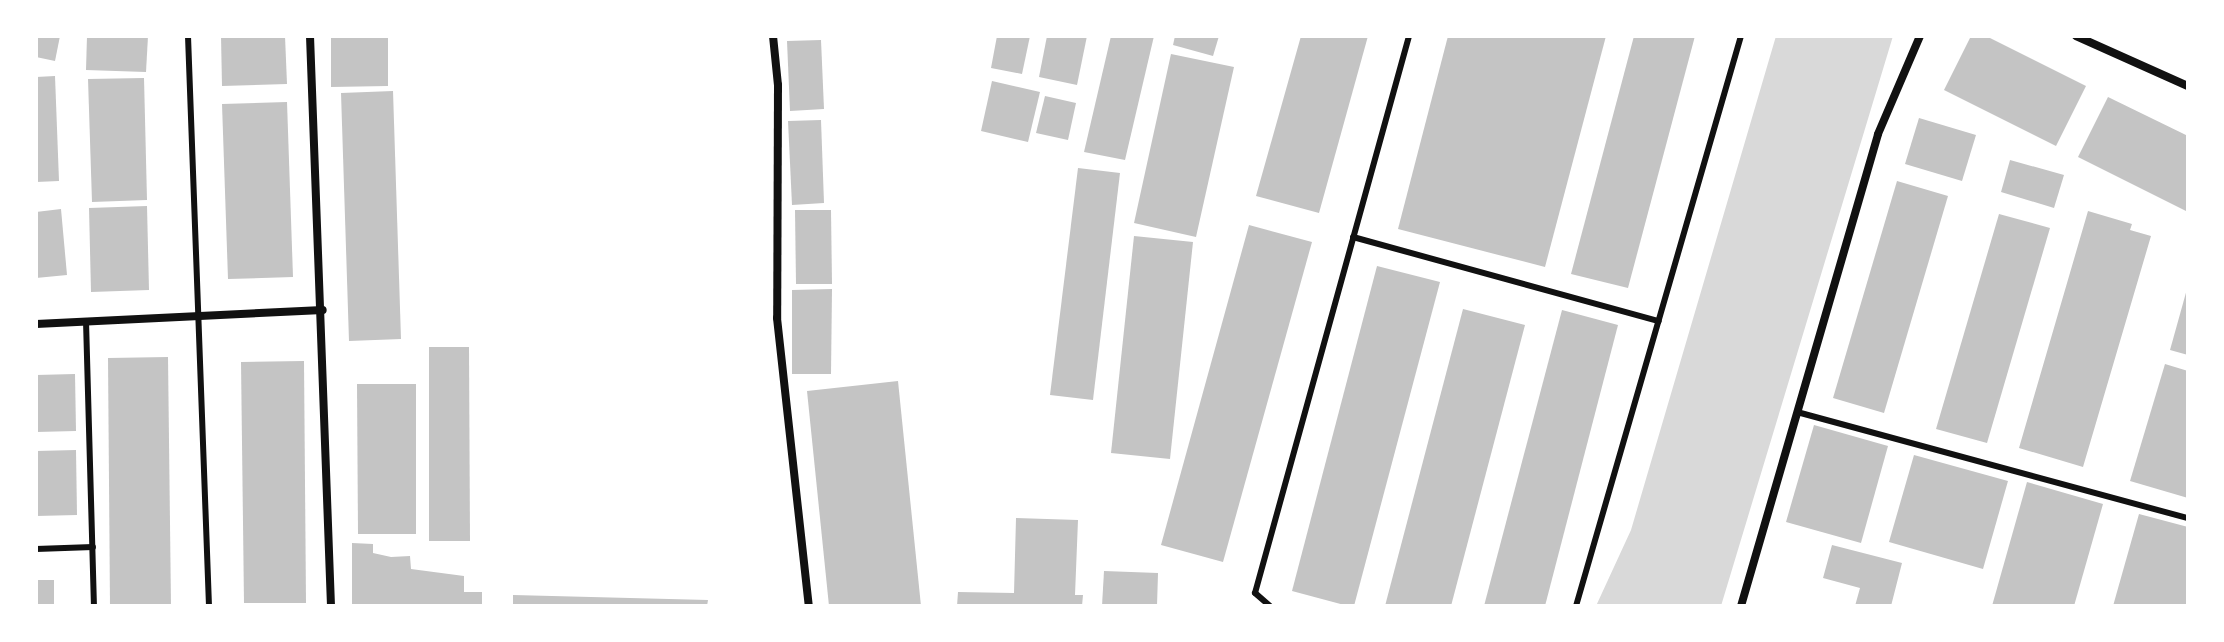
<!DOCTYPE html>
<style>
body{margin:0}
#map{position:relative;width:2224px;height:642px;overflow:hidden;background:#fff;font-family:Literata,serif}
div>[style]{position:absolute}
.water>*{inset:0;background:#d9d9d9}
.building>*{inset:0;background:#c4c4c4}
.service>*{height:6px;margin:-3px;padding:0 3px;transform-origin:3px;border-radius:3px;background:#111}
.minor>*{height:8px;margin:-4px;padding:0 4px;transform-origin:4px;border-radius:4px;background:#111}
span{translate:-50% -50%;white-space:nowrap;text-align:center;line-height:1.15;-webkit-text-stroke:6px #fff;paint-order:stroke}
.frame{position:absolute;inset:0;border:38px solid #fff;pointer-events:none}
</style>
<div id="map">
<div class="water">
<div style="clip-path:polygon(1776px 36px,1893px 36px,1721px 606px,1596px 606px,1631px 530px)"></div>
</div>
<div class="building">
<div style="clip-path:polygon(36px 36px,60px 36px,55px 61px,36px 57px)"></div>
<div style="clip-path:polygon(87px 36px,148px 36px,146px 72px,86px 70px)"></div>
<div style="clip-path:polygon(221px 36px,285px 36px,287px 84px,222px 86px)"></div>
<div style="clip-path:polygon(331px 36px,388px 36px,388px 86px,331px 87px)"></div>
<div style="clip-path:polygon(997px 36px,1030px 36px,1022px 74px,991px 68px)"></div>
<div style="clip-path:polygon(1047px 36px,1087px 36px,1077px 85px,1039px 77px)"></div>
<div style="clip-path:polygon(1111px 36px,1154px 36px,1125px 160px,1084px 152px)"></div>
<div style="clip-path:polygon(1175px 36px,1219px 36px,1213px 56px,1173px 45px)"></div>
<div style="clip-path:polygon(1301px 36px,1368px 36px,1319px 213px,1256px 196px)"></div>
<div style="clip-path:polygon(1448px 36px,1606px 36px,1545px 267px,1398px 229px)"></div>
<div style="clip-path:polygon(1634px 36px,1695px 36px,1628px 288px,1571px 274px)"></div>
<div style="clip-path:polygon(1971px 36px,1986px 36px,2086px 86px,2056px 146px,1944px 90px)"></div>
<div style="clip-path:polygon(821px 40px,824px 109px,790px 111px,787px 41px)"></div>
<div style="clip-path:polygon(1171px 54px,1234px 67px,1196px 237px,1134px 223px)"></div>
<div style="clip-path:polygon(55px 76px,59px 181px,36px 182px,36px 77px)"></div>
<div style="clip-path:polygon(144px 78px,147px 200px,92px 202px,88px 79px)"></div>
<div style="clip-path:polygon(992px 81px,1040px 92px,1028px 142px,981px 131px)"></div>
<div style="clip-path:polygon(393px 91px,401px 339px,349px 341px,341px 93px)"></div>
<div style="clip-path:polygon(1045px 96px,1076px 103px,1068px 140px,1036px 133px)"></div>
<div style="clip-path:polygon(2108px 97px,2188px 136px,2188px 212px,2078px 157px)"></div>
<div style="clip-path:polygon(287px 102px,293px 277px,228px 279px,222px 104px)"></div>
<div style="clip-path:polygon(1919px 118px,1976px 135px,1962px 181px,1905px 164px)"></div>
<div style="clip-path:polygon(821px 120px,824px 203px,792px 205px,788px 121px)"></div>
<div style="clip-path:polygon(2010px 160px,2064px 175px,2054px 208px,2001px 192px)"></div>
<div style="clip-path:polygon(1078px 168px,1120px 173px,1093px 400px,1050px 395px)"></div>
<div style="clip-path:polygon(1897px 181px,1948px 196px,1884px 413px,1833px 398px)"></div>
<div style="clip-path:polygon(147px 206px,149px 290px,91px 292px,89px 208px)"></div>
<div style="clip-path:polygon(61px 209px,67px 275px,36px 278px,36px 212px)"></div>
<div style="clip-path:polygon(795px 210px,831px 210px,832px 284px,796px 284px)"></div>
<div style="clip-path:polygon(2088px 211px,2132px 224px,2130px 230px,2151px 236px,2083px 467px,2019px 448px)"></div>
<div style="clip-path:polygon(1999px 214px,2050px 228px,1987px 443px,1936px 429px)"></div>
<div style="clip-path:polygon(1249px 225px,1312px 242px,1223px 562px,1161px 545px)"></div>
<div style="clip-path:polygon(1134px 236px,1193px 242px,1170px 459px,1111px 453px)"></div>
<div style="clip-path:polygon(1377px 266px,1440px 282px,1354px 606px,1348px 606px,1292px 591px)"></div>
<div style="clip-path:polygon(832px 289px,831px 374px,792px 374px,792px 290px)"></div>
<div style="clip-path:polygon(2187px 289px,2188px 289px,2188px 355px,2170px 350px)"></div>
<div style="clip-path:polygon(1463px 309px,1525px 325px,1451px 606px,1385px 606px)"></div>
<div style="clip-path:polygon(1562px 310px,1618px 325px,1545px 606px,1484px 606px)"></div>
<div style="clip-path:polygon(429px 347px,469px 347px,470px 541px,429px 541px)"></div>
<div style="clip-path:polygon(168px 357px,171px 606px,110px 606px,108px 358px)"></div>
<div style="clip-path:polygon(304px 361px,306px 603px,244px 603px,241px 362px)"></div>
<div style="clip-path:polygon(2165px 364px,2188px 371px,2188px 498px,2130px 481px)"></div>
<div style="clip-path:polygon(75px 374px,76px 431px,36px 432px,36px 375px)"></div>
<div style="clip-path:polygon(898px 381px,921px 606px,829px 606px,807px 391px)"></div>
<div style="clip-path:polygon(357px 384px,416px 384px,416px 534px,358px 534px)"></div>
<div style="clip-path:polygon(1814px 425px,1888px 446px,1861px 543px,1786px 522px)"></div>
<div style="clip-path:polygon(76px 450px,77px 515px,36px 516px,36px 451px)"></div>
<div style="clip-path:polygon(1914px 455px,2008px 481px,1983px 569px,1889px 542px)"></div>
<div style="clip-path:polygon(2027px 482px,2103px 504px,2074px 606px,1992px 606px)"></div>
<div style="clip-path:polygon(2139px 514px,2188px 527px,2188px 606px,2113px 606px)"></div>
<div style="clip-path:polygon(1016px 518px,1078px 520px,1075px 595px,1083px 595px,1082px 606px,957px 606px,958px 592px,1014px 593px)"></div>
<div style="clip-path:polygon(352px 543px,373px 544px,373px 553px,391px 557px,410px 556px,411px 569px,464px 576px,464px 592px,482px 592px,482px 606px,352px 606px)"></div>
<div style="clip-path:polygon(1832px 545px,1902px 563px,1891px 606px,1855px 606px,1860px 588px,1823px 578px)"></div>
<div style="clip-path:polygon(1104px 571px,1158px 573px,1157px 606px,1102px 606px)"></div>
<div style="clip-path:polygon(36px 580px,54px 580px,54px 606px,36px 606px)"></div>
<div style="clip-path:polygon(513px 595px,708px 600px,707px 606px,513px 606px)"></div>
</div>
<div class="service">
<div style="left:188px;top:36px;width:570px;rotate:87.89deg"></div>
<div style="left:1353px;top:237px;width:317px;rotate:15.4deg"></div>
<div style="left:86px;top:321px;width:285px;rotate:88.4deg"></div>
<div style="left:1797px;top:412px;width:405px;rotate:15.2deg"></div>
<div style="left:36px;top:549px;width:57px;rotate:-2deg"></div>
<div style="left:1270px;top:606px;width:20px;rotate:-139deg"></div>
<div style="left:1255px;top:593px;width:578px;rotate:-74.54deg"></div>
<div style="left:1576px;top:606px;width:593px;rotate:-73.86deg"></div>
</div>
<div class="minor">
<div style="left:310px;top:36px;width:570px;rotate:87.89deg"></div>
<div style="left:773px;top:36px;width:49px;rotate:84.2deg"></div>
<div style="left:778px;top:85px;width:233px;rotate:90.2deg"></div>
<div style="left:777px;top:318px;width:290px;rotate:83.7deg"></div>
<div style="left:2076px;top:36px;width:123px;rotate:24.1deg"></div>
<div style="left:36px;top:324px;width:287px;rotate:-2.8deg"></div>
<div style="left:1741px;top:606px;width:491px;rotate:-73.8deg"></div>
<div style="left:1878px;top:134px;width:107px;rotate:-66.8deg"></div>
</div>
<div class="frame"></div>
</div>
